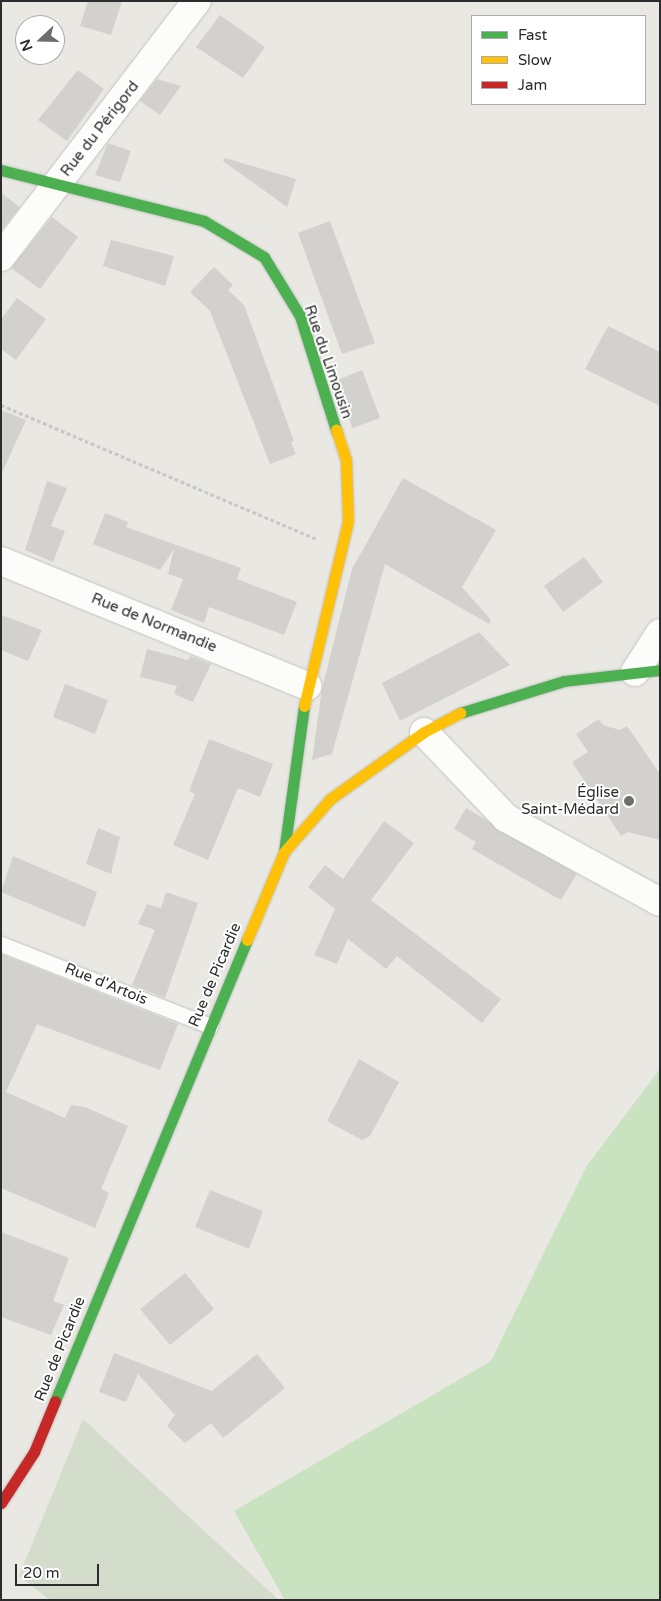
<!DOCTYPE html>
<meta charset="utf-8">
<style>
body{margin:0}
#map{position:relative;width:661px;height:1601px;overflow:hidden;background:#e9e8e3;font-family:"Varela Round",sans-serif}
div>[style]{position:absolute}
.green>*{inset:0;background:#c9e2bf}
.cemetery>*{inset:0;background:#d4ddcc}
.building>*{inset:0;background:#d2d1ce}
.path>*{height:3px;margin-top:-1.5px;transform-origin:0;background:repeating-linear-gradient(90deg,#c8c8c7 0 4px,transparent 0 6.5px)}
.roads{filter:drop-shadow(0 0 1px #c4c3c2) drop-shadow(0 0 1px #c4c3c2)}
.lane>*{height:15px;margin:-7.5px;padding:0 7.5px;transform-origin:7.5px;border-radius:7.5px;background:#fcfcfb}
.street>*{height:28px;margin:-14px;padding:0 14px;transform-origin:14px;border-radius:14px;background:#fcfcfb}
.fast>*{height:11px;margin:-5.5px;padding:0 5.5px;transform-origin:5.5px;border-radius:5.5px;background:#4caf50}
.slow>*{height:11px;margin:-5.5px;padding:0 5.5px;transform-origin:5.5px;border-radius:5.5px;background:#ffc107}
.jam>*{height:11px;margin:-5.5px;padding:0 5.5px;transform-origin:5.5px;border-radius:5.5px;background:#c62828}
.dots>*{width:14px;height:14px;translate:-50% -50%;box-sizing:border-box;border:2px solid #fff;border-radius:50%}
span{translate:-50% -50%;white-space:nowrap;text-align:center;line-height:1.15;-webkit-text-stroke:4px #fff;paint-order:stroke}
.street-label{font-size:15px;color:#2c2c2c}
.poi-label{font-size:15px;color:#2c2c2c}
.right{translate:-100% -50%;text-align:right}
.frame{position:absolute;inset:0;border:2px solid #2c2c2c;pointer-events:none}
.legend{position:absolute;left:471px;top:15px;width:175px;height:90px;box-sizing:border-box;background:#fff;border:1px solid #ababab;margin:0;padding:6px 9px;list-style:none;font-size:15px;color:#2c2c2c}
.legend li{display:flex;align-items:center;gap:10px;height:25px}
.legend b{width:25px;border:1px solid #ababab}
.north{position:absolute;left:15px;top:15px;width:50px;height:50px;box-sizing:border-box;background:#fff;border:1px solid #ababab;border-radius:50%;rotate:249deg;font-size:14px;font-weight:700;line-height:20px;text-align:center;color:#2c2c2c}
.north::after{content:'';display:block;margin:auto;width:18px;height:22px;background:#6e6e6c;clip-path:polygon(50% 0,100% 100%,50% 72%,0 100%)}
.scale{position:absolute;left:15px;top:1564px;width:84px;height:22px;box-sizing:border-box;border:2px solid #2c2c2c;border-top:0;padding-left:6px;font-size:15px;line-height:18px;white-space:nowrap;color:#2c2c2c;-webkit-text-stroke:4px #fff;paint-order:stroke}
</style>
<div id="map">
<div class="green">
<div style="clip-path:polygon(660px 1069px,660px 1600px,285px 1600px,234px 1511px,491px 1361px,586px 1167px)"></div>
</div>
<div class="cemetery">
<div style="clip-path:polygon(83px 1419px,279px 1600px,50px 1600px,19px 1576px)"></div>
</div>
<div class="building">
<div style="clip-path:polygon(88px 1px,122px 1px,111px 35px,80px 26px)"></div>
<div style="clip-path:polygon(220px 15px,265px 47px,243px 78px,196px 47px)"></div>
<div style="clip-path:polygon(78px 70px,104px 89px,67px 141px,38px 120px)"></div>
<div style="clip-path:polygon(157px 79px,181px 86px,160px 115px,140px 101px)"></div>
<div style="clip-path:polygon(108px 143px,131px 151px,120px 182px,95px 175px)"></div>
<div style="clip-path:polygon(225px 158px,296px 179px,287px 207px,223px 161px)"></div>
<div style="clip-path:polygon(1px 193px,20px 207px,1px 231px)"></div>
<div style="clip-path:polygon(52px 217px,78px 237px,40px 289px,11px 268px)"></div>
<div style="clip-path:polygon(330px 221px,375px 343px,342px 354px,298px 233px)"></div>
<div style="clip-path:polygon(111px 240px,174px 256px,165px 286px,103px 266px)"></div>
<div style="clip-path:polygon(214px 267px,233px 285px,228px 290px,244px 305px,294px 441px,291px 442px,296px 454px,270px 464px,210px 311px,190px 292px)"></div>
<div style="clip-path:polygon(17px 298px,46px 319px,16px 360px,1px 349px,1px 319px)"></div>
<div style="clip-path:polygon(608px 326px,660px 352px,660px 406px,585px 369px)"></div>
<div style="clip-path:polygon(362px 370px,380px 418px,352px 428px,337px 380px)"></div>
<div style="clip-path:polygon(1px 410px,26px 420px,1px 475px)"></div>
<div style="clip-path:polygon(403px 478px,496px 530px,462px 587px,491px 620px,489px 624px,385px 564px,332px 754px,312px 760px,322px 689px,352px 569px)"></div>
<div style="clip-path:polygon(47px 481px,67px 488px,51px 526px,65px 531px,53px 562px,25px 550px)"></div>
<div style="clip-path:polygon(105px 513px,128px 522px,126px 527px,241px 568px,237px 579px,297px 602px,284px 635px,209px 607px,204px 623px,171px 610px,183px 579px,168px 574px,174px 549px,160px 570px,93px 544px)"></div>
<div style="clip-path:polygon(584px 557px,603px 582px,563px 612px,544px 586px)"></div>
<div style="clip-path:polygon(1px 615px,42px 630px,28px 661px,1px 650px)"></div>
<div style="clip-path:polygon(479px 632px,510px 665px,400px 721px,382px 683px)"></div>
<div style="clip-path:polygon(147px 649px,188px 660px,190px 656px,211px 664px,193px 702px,174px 694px,177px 686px,140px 677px)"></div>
<div style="clip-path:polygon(65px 684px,108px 700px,95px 734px,53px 717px)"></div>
<div style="clip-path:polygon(599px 719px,603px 725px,620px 730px,627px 726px,660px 774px,660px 840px,628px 832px,621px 836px,572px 762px,588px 752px,576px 734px)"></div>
<div style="clip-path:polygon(209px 739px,273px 764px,260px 797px,238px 788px,208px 860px,173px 845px,195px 794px,189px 791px)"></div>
<div style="clip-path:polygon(466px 808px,577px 874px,561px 900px,472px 849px,476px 842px,454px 829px)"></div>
<div style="clip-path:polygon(384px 821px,414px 843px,371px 900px,501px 999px,482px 1023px,397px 956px,386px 969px,348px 939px,337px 964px,314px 955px,335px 909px,308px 887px,325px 865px,343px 879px)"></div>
<div style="clip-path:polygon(98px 828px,120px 837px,111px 874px,86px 864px)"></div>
<div style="clip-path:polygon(13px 856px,97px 892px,85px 927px,1px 892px)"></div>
<div style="clip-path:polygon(166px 892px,198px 903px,165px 998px,132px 985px,155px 930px,138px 924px,147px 904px,161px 908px)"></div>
<div style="clip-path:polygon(1px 954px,178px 1024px,160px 1070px,37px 1024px,6px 1092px,65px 1118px,71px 1105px,85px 1107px,128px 1126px,101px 1189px,109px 1193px,95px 1228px,1px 1188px)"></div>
<div style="clip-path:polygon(359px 1059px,399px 1082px,370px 1136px,362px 1140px,327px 1121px)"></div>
<div style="clip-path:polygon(210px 1190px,263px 1211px,249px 1249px,195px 1227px)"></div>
<div style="clip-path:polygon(1px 1232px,69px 1258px,53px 1301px,64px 1305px,51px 1335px,1px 1317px)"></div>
<div style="clip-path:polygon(185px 1273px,214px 1309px,170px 1345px,140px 1309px)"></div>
<div style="clip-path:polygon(114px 1353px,212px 1391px,257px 1354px,285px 1388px,223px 1438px,211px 1423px,185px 1443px,167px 1426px,175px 1415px,138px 1374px,126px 1402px,99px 1392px)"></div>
</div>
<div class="path">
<div style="left:1px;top:405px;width:342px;rotate:23deg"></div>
</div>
<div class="roads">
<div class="lane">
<div style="left:1px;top:944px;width:225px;rotate:21.4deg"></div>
</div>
<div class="street">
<div style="left:1px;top:257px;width:322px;rotate:-52.6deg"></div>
<div style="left:1px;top:561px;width:331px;rotate:22.2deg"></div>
<div style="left:635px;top:672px;width:46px;rotate:-57.3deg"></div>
<div style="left:424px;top:732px;width:119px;rotate:46.4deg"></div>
<div style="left:506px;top:818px;width:175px;rotate:28.6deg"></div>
</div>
<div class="fast">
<div style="left:1px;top:170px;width:209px;rotate:14.1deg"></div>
<div style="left:204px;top:221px;width:70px;rotate:31deg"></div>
<div style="left:264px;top:257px;width:69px;rotate:58.6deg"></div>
<div style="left:300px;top:316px;width:120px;rotate:72.5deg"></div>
<div style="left:460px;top:713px;width:109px;rotate:-17.1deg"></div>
<div style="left:564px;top:681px;width:97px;rotate:-6.5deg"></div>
<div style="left:284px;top:852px;width:147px;rotate:-82.2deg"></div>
<div style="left:55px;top:1401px;width:499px;rotate:-67.4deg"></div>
</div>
<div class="slow">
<div style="left:304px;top:706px;width:190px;rotate:-76.6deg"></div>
<div style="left:348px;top:521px;width:61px;rotate:-91.9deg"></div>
<div style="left:346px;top:460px;width:32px;rotate:-108deg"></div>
<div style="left:247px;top:940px;width:95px;rotate:-67.2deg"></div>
<div style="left:284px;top:852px;width:70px;rotate:-49deg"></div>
<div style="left:330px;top:799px;width:115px;rotate:-35.5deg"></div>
<div style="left:424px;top:732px;width:41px;rotate:-27.8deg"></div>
</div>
<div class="jam">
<div style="left:1px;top:1503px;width:61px;rotate:-57.1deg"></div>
<div style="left:34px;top:1452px;width:55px;rotate:-67.6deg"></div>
</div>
</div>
<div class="dots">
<div style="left:629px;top:801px;background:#6e6e6c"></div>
</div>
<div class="street-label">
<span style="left:100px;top:129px;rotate:-52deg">Rue du Périgord</span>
<span style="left:328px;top:362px;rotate:71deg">Rue du Limousin</span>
<span style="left:154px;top:623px;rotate:22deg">Rue de Normandie</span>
<span style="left:215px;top:975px;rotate:-67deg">Rue de Picardie</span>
<span style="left:106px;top:984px;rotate:22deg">Rue d'Artois</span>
<span style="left:60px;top:1349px;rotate:-68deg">Rue de Picardie</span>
</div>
<div class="poi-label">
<span class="right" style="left:619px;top:801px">Église<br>Saint-Médard</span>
</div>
<div class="frame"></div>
<ul class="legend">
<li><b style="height:6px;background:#4caf50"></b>Fast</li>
<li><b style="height:6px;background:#ffc107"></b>Slow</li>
<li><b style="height:6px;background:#c62828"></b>Jam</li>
</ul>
<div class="north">N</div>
<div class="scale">20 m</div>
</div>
